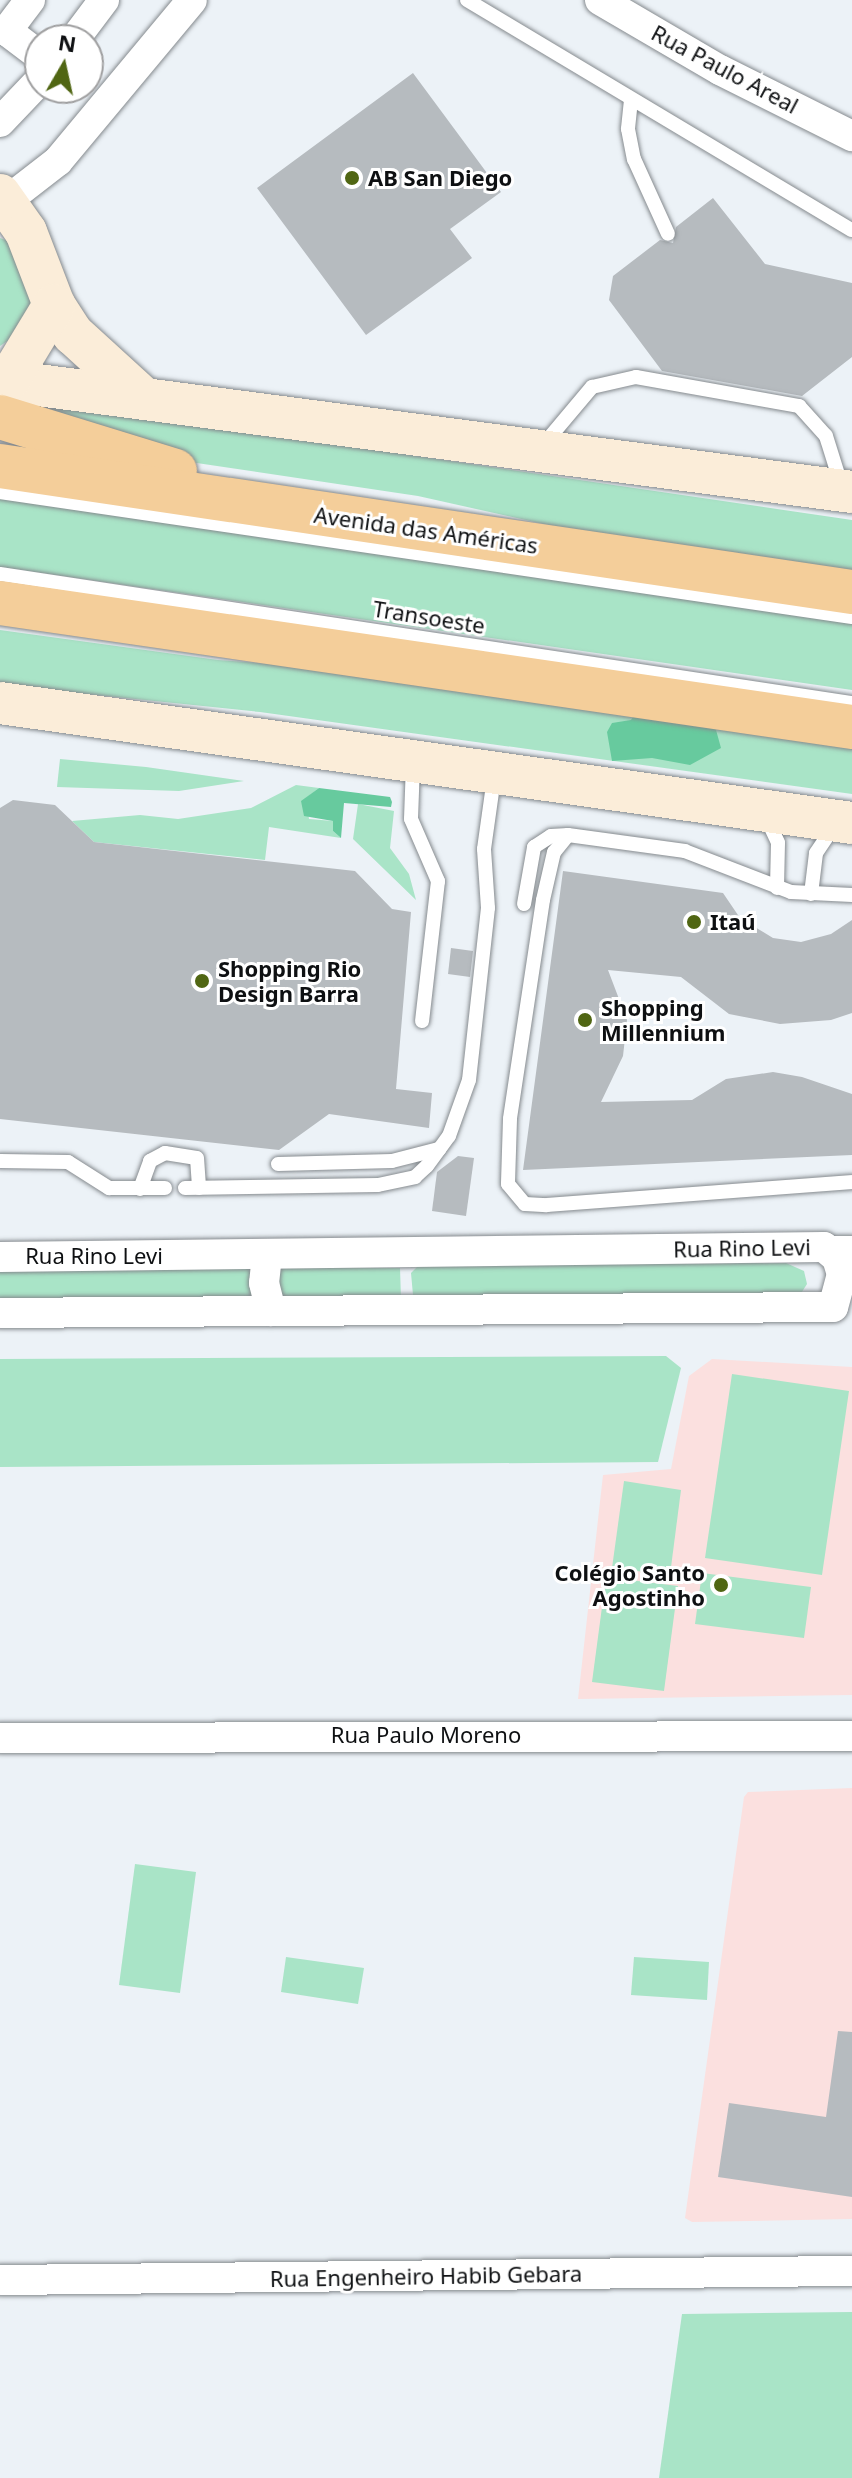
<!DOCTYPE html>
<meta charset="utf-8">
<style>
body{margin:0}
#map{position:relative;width:852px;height:2478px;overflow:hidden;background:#ecf2f7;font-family:"Noto Sans",sans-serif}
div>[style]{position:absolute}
.education>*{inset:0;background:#fbe0df}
.green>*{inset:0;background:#a9e4c7}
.forest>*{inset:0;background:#67ca9e}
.building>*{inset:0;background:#b6bbbf}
.roads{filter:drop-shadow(0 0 2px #858a8e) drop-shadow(0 0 2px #858a8e)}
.service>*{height:14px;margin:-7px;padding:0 7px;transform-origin:7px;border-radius:7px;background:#fff}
.pedestrian>*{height:22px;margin:-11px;padding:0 11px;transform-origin:11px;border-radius:11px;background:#fff}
.minor>*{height:30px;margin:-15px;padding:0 15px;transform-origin:15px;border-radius:15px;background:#fff}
.secondary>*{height:42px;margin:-21px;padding:0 21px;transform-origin:21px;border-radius:21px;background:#fbedd9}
.trunk>*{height:44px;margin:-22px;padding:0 22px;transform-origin:22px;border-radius:22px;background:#f4ce9a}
.dots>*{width:22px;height:22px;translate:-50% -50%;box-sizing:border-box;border:4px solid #fff;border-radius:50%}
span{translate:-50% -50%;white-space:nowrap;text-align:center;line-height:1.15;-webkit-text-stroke:6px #fff;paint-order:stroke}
.street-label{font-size:22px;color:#0e1012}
.poi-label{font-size:22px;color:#0e1012;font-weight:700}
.left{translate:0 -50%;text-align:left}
.right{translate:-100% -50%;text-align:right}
.north{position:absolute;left:24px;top:24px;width:80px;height:80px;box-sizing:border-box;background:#fff;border:2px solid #9f9fa0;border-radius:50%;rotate:9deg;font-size:22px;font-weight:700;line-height:32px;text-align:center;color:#0e1012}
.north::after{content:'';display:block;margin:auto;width:28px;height:36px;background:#506613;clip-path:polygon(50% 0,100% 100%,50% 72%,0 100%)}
</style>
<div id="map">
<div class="education">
<div style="clip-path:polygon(712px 1359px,852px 1367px,852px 1695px,578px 1699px,603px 1475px,671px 1469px,689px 1376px)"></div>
<div style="clip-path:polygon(852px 1788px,852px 2219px,692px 2222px,685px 2218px,744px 1797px,748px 1792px)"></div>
</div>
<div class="green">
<div style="clip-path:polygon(0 238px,13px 243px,39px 304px,22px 331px,0 346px)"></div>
<div style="clip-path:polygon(0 395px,852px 520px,852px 577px,624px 542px,418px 496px,190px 462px)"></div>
<div style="clip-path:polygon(0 497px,852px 622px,852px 690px,0 567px)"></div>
<div style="clip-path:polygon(0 630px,218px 660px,437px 676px,852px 735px,852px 794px,260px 712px,0 685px)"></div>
<div style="clip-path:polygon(60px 759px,146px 767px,244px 781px,179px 791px,57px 787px)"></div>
<div style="clip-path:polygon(296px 785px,319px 788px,306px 798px,309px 819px,333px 821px,333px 831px,341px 838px,269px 827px,265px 860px,94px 842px,72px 821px,140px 815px,178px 819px,251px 808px)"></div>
<div style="clip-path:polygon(358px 804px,394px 811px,390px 848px,409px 874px,416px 900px,353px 839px)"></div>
<div style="clip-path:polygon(786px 1263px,804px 1271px,807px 1284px,800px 1295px,413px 1295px,411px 1273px,419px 1265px)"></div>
<div style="clip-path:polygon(255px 1266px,260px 1302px,0 1303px,0 1267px)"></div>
<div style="clip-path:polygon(277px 1266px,400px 1268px,401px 1300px,282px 1302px,272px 1284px)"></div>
<div style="clip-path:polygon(666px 1356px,681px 1368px,658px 1462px,0 1467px,0 1359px)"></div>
<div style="clip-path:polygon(732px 1374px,849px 1391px,822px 1575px,705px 1558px)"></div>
<div style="clip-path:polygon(624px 1481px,681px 1490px,670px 1575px,612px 1568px)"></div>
<div style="clip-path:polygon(702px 1573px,811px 1587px,804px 1638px,695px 1624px)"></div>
<div style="clip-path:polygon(606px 1577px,678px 1586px,664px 1691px,592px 1682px)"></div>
<div style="clip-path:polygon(135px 1864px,196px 1872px,180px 1993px,119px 1985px)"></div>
<div style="clip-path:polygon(286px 1957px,364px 1968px,358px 2004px,281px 1992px)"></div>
<div style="clip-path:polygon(634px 1957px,709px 1962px,707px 2000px,631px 1995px)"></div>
<div style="clip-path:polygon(852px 2312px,852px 2478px,659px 2478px,682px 2314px)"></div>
</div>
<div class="forest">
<div style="clip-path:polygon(635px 714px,713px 719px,721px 748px,690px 765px,652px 758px,612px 761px,607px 732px,612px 723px,631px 720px)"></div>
<div style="clip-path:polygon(319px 788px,390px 797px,392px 802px,391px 807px,344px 803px,341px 838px,333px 831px,333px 821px,304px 816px,301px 801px)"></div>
</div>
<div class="building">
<div style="clip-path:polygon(413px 73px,501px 192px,450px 229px,472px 258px,366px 335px,257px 188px)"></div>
<div style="clip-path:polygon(713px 198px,765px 264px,852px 283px,852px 357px,802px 396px,662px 371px,609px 300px,613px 276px,660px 240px,673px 243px,676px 227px)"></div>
<div style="clip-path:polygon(13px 800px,55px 805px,94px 842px,355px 871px,392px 909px,411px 912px,396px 1089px,432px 1093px,429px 1128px,329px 1114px,279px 1150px,0 1119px,0 808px)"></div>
<div style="clip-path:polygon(563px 871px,723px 893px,740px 918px,773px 938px,801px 942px,831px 934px,852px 920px,852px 1013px,831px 1020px,780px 1024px,729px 1014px,681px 977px,608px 970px,627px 1020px,623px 1056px,601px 1102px,692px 1100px,726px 1079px,773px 1072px,802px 1077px,852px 1094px,852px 1155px,523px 1170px)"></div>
<div style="clip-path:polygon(451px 948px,473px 951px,470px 977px,448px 974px)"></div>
<div style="clip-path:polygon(458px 1156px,474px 1158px,466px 1216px,432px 1211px,437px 1172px)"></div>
<div style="clip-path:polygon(838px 2031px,852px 2032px,852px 2197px,718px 2177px,729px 2103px,826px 2117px)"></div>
</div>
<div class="roads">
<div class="service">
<div style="left:467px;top:0;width:448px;rotate:30.9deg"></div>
<div style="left:631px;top:100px;width:29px;rotate:96deg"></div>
<div style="left:628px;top:129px;width:31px;rotate:79deg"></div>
<div style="left:634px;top:159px;width:82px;rotate:65.6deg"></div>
<div style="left:544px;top:444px;width:75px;rotate:-49.9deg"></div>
<div style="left:592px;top:387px;width:45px;rotate:-12.8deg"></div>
<div style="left:636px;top:377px;width:166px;rotate:10.1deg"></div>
<div style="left:799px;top:406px;width:40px;rotate:48deg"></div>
<div style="left:826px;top:436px;width:53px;rotate:72.6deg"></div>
<div style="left:0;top:492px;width:861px;rotate:8.35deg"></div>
<div style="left:0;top:574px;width:862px;rotate:8.61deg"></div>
<div style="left:413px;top:764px;width:55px;rotate:92.1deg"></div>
<div style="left:411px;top:819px;width:68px;rotate:66.5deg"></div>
<div style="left:438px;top:881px;width:141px;rotate:96.5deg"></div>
<div style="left:767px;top:819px;width:26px;rotate:65deg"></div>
<div style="left:778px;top:843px;width:45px;rotate:91.3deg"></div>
<div style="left:811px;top:894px;width:41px;rotate:-83deg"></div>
<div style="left:816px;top:853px;width:30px;rotate:-56deg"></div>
<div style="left:852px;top:895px;width:61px;rotate:-177.2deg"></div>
<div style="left:791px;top:892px;width:114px;rotate:-158.9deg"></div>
<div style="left:685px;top:851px;width:118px;rotate:-172.2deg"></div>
<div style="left:568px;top:835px;width:22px;rotate:129deg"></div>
<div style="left:554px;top:852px;width:49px;rotate:102.9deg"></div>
<div style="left:543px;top:900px;width:221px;rotate:98.6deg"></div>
<div style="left:510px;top:1119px;width:65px;rotate:91.8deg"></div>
<div style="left:508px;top:1184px;width:26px;rotate:50deg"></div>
<div style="left:525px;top:1204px;width:22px;rotate:3deg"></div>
<div style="left:547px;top:1205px;width:306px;rotate:-4.3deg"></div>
<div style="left:524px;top:904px;width:58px;rotate:-80deg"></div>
<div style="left:534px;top:847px;width:20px;rotate:-33deg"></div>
<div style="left:551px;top:836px;width:17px;rotate:-3deg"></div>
<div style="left:0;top:1161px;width:68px;rotate:0.8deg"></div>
<div style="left:68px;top:1162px;width:49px;rotate:32.4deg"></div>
<div style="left:109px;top:1188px;width:56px"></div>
<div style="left:278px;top:1164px;width:114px;rotate:-1.5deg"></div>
<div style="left:392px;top:1161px;width:49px;rotate:-14.3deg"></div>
<div style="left:185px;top:1188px;width:193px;rotate:-0.9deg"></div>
<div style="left:378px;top:1185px;width:38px;rotate:-12deg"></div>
<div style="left:415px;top:1177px;width:16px;rotate:-43deg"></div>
<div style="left:427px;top:1166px;width:37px;rotate:-54deg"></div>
<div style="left:449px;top:1136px;width:59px;rotate:-70.3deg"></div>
<div style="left:469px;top:1080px;width:173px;rotate:-83.7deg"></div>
<div style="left:488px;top:908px;width:59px;rotate:-93.9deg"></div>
<div style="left:484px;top:849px;width:72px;rotate:-82deg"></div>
<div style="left:140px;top:1189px;width:30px;rotate:-70deg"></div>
<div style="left:150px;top:1161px;width:17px;rotate:-28deg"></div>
<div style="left:165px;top:1153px;width:32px;rotate:9deg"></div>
<div style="left:197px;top:1158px;width:30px;rotate:86deg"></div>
</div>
<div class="pedestrian">
<div style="left:824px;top:1247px;width:28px"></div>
</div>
<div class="minor">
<div style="left:30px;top:0;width:39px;rotate:127deg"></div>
<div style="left:7px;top:31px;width:41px;rotate:37.1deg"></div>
<div style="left:600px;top:0;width:139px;rotate:30.3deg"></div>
<div style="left:720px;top:70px;width:148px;rotate:26.6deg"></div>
<div style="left:74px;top:40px;width:50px;rotate:-53.1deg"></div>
<div style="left:0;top:122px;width:58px;rotate:-46.4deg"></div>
<div style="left:0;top:206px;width:73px;rotate:-37.8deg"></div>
<div style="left:58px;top:161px;width:209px;rotate:-50.2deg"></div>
<div style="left:267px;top:1255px;width:28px;rotate:96deg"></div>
<div style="left:264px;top:1283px;width:29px;rotate:76deg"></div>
<div style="left:0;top:1257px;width:824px;rotate:-0.7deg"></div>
<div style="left:824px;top:1247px;width:17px;rotate:40deg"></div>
<div style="left:837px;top:1258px;width:17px;rotate:73deg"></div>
<div style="left:842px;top:1274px;width:34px;rotate:105deg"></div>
<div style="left:833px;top:1307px;width:833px;rotate:179.59deg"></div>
<div style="left:0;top:1738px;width:852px;rotate:-0.13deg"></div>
<div style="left:0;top:2280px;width:852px;rotate:-0.61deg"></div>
</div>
<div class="secondary">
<div style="left:0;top:195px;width:45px;rotate:54.9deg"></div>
<div style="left:26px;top:232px;width:78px;rotate:69deg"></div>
<div style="left:54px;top:305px;width:35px;rotate:57deg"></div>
<div style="left:73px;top:334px;width:92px;rotate:42.4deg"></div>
<div style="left:0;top:380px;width:859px;rotate:7.49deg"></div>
<div style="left:8px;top:381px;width:89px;rotate:-58.8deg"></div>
<div style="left:0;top:703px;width:860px;rotate:8.02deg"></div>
</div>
<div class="trunk">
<div style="left:0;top:417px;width:183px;rotate:17.1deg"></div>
<div style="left:0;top:466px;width:861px;rotate:8.41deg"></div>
<div style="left:0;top:603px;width:861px;rotate:8.28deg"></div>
</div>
</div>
<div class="dots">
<div style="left:352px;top:178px;background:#506613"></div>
<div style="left:694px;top:922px;background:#506613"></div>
<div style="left:202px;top:981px;background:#506613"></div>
<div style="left:585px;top:1020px;background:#506613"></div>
<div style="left:721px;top:1585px;background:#506613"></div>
</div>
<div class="street-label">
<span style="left:725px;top:69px;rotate:28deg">Rua Paulo Areal</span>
<span style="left:426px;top:530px;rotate:8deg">Avenida das Américas</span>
<span style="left:429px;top:617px;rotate:9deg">Transoeste</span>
<span style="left:742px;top:1248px;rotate:-1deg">Rua Rino Levi</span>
<span style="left:94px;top:1256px">Rua Rino Levi</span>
<span style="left:426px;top:1735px">Rua Paulo Moreno</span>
<span style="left:426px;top:2276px;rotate:-1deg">Rua Engenheiro Habib Gebara</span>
</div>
<div class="poi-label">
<span class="left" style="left:368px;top:178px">AB San Diego</span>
<span class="left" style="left:710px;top:922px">Itaú</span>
<span class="left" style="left:218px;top:981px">Shopping Rio<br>Design Barra</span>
<span class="left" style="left:601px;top:1020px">Shopping<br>Millennium</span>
<span class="right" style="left:705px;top:1585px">Colégio Santo<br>Agostinho</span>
</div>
<div class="north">N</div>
</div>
